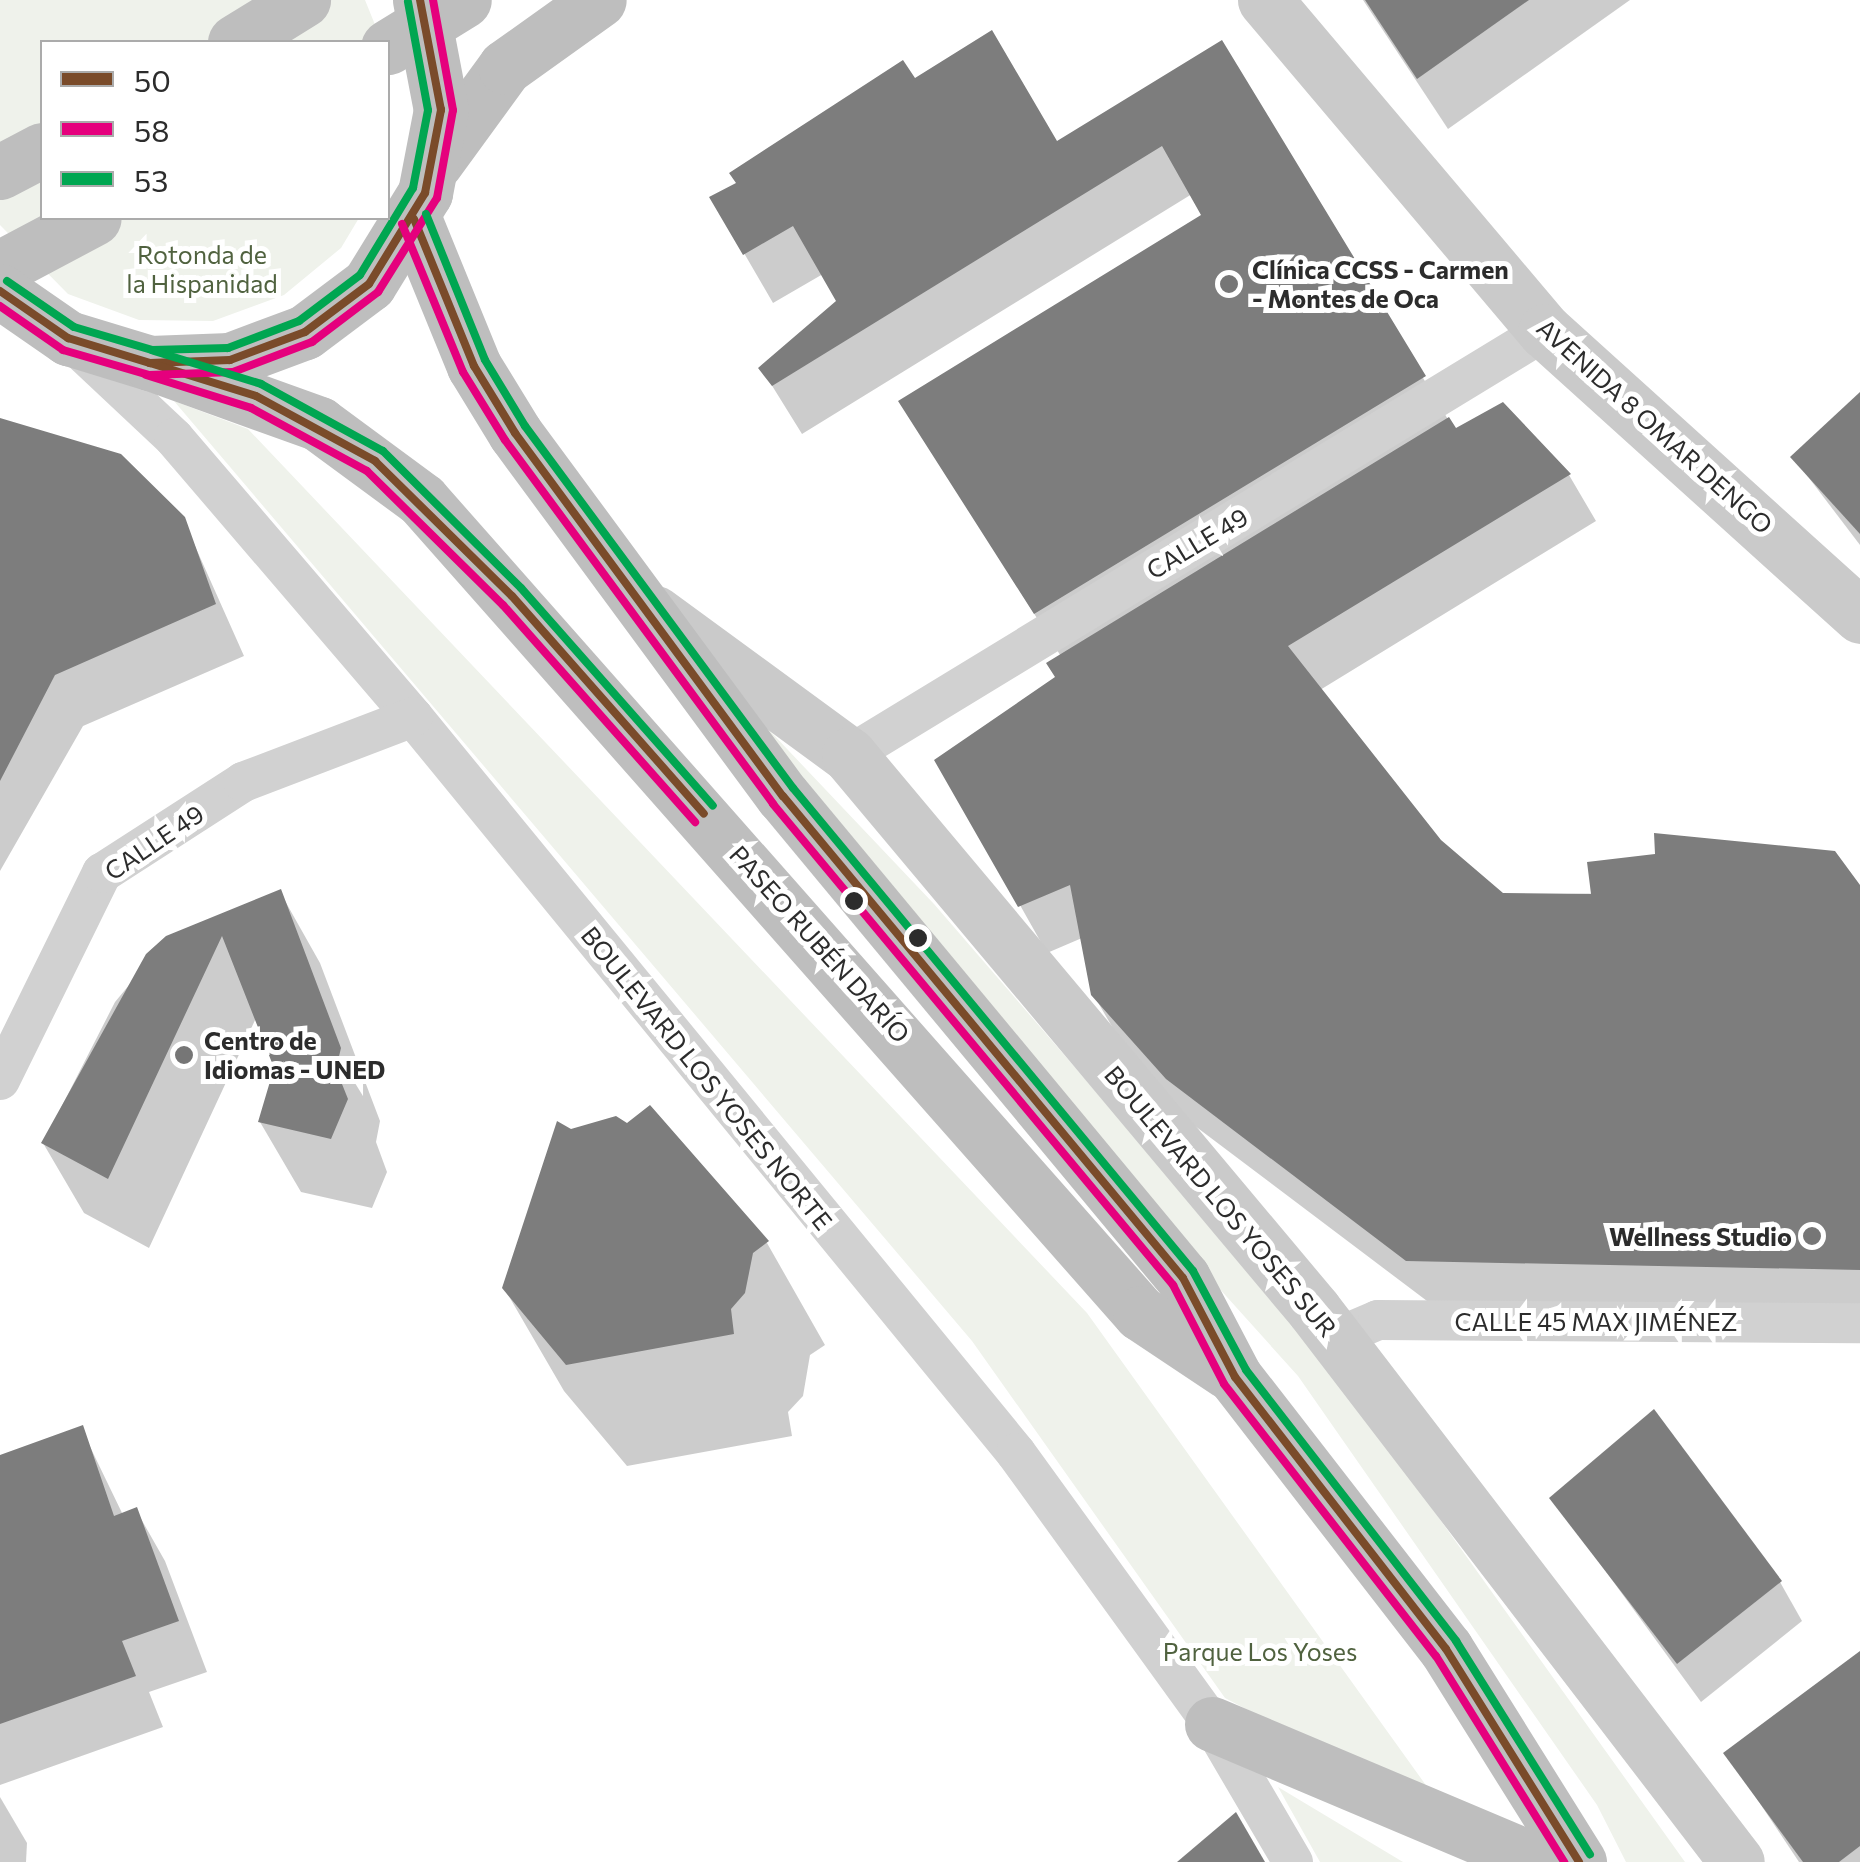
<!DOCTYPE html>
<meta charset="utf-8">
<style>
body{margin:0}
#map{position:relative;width:1860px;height:1862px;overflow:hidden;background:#fff;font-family:Commissioner,sans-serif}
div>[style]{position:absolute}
.green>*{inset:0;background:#eff2eb}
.shadow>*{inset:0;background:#0003}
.building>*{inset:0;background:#7d7d7d}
.street>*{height:40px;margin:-20px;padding:0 20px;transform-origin:20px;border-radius:20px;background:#d1d1d1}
.secondary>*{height:55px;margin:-27.5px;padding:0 27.5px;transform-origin:27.5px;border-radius:27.5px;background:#cacaca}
.highway>*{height:55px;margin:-27.5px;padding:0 27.5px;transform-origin:27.5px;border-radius:27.5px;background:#bebebe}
.highway-bridge>*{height:55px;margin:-27.5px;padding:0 27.5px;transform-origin:27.5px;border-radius:27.5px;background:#bebebe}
.bus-1>*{height:8px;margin:-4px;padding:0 4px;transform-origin:4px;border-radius:4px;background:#7a4b2a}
.bus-2>*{height:8px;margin:-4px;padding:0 4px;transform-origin:4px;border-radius:4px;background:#e5007d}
.bus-3>*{height:8px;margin:-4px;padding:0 4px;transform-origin:4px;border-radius:4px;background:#00a651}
.dots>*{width:28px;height:28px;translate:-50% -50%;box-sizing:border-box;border:5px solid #fff;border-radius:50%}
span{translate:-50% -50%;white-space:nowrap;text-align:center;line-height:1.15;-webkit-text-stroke:10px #fff;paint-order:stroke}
.park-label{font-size:25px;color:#50623f}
.poi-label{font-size:25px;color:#2c2c2c;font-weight:700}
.left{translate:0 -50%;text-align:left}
.right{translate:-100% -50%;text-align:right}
.street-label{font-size:25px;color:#2c2c2c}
.legend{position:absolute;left:40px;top:40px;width:350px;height:180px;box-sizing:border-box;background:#fff;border:2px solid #ababab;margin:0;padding:12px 18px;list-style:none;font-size:30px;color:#2c2c2c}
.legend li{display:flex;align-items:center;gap:20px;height:50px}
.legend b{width:50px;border:2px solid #ababab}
</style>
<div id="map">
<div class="green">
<div style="clip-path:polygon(0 0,365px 0,382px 42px,42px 42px,42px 218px,359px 218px,341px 248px,284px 295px,213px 321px,139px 320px,68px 294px,0 225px)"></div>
<div style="clip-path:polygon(174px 401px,248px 429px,1087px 1313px,1448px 1816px,1225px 1698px,972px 1341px)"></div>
<div style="clip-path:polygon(715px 673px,934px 904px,1318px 1349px,1685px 1862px,1626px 1862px,1597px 1805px,1298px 1376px,1056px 1107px)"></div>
<div style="clip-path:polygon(1278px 1787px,1403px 1862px,1320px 1862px)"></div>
</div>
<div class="shadow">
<div style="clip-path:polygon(1363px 0,1630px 0,1448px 129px)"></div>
<div style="clip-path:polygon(1221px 43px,1455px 431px,1569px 475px,1596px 521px,1320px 690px,1439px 842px,1502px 895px,1860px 889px,1860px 1316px,1435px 1307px,1195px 1126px,1121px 1042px,1093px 994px,1082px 938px,1047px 953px,938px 760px,1058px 678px,1062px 658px,901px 402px,1204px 216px,1192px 194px,802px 434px,761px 368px,839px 302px,823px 274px,773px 303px,712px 198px,914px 81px,1056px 144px)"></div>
<div style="clip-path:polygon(1860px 416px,1860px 545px,1793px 457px)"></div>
<div style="clip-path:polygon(0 424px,183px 519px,244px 656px,83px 726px,0 871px)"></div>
<div style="clip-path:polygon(280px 892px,320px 963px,380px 1121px,376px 1142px,387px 1172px,372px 1208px,301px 1192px,260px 1122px,276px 1068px,256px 1018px,149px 1248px,84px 1213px,43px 1143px,115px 1002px,168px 938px)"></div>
<div style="clip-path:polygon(767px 1243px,825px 1345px,810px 1355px,803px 1396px,788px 1412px,792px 1436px,627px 1466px,564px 1391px,504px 1288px)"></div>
<div style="clip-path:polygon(81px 1428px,123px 1515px,136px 1510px,165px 1561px,207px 1672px,149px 1692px,163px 1727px,0 1785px,0 1457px)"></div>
<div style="clip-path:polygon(1553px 1499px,1780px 1582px,1802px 1621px,1701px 1702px)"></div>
<div style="clip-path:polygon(1860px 1654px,1860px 1862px,1799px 1862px,1727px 1754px)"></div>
<div style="clip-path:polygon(0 1797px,27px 1843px,26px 1862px,0 1862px)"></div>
</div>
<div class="building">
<div style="clip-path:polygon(1365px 0,1529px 0,1417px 79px)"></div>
<div style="clip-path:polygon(992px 30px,1057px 141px,1222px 40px,1426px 376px,1034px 614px,898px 401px,1201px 215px,1162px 146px,772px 386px,758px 368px,836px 301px,793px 226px,743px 255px,709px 197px,736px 183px,729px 173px,903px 60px,915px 78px)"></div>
<div style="clip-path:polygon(1860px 392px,1860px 534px,1790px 457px)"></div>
<div style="clip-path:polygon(1503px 402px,1571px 474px,1288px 646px,1441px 840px,1503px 893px,1591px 894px,1587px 862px,1655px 854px,1654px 833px,1835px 851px,1860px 885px,1860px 1270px,1406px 1261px,1166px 1079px,1091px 995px,1070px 885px,1018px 907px,934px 760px,1055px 677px,1046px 663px,1449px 417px,1456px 428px)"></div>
<div style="clip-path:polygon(0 418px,121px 454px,185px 517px,216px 604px,55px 675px,0 781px)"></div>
<div style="clip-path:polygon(281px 889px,341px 1048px,336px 1069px,348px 1099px,331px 1139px,258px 1122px,274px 1068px,222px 936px,108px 1179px,41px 1143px,146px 954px,166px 936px)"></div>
<div style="clip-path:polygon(650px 1105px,769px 1241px,753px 1253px,745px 1293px,731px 1309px,734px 1334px,566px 1365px,502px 1288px,557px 1121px,571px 1129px,616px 1116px,627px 1123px)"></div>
<div style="clip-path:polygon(1654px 1409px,1782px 1581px,1677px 1664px,1549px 1498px)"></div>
<div style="clip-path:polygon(83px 1425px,114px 1516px,137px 1507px,179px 1621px,122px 1641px,136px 1676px,0 1724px,0 1455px)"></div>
<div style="clip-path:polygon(1860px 1651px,1860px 1846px,1839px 1862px,1803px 1862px,1723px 1753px)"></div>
<div style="clip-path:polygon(1236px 1812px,1265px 1862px,1177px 1862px)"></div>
</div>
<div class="street">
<div style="left:74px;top:344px;width:137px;rotate:43.2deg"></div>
<div style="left:174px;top:438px;width:367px;rotate:49.4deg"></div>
<div style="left:413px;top:717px;width:951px;rotate:50.67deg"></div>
<div style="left:1016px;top:1453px;width:334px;rotate:54.1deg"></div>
<div style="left:1212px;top:1724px;width:160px;rotate:59.6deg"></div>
<div style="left:849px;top:755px;width:815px;rotate:-31.35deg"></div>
<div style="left:0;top:1080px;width:231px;rotate:-63.8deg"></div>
<div style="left:102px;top:873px;width:168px;rotate:-32.8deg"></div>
<div style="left:243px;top:782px;width:182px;rotate:-20.9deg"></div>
<div style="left:1336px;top:1338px;width:46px;rotate:-23.2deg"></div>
<div style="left:1378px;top:1320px;width:482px;rotate:0.4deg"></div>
</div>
<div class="secondary">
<div style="left:1265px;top:0;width:434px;rotate:49.8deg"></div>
<div style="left:1545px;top:331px;width:425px;rotate:42.1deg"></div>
<div style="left:655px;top:613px;width:240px;rotate:36.2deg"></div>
<div style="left:849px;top:755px;width:724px;rotate:50.04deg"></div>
<div style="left:1314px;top:1310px;width:695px;rotate:52.54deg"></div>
</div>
<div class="highway">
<div style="left:235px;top:42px;width:80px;rotate:-31.7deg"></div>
<div style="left:435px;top:163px;width:119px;rotate:-53.9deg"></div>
<div style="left:505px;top:67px;width:115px;rotate:-35.5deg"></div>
<div style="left:0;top:172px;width:47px;rotate:-27.6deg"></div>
<div style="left:414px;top:219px;width:159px;rotate:67.8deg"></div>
<div style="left:474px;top:366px;width:79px;rotate:58.5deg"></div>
<div style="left:515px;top:433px;width:451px;rotate:53.6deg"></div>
<div style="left:783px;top:796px;width:626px;rotate:50.31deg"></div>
<div style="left:1183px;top:1278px;width:112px;rotate:62.3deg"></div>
<div style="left:1235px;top:1377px;width:344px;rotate:52.2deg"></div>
<div style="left:1446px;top:1649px;width:251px;rotate:58deg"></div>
<div style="left:0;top:268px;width:106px;rotate:-28deg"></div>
<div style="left:0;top:291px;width:83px;rotate:34.7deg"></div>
<div style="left:68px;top:338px;width:86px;rotate:17deg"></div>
<div style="left:150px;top:363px;width:80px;rotate:-2.1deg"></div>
<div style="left:230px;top:360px;width:80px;rotate:-20.5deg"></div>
<div style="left:305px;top:332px;width:80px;rotate:-36.9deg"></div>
<div style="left:369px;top:284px;width:107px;rotate:-58.4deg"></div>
<div style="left:425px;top:193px;width:85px;rotate:-79.1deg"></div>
<div style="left:441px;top:110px;width:112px;rotate:-100.8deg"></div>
<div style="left:150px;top:363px;width:180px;rotate:19.8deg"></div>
<div style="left:319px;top:424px;width:128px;rotate:36.4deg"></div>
<div style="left:422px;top:500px;width:1085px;rotate:48.55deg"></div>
<div style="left:1140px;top:1313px;width:105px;rotate:33.7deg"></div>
<div style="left:1212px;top:1724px;width:355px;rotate:22.9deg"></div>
</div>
<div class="highway-bridge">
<div style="left:388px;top:47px;width:89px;rotate:-31.7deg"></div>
</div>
<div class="bus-1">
<div style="left:414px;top:219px;width:159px;rotate:67.8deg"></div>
<div style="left:474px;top:366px;width:79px;rotate:58.5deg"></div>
<div style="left:515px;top:433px;width:451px;rotate:53.6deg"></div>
<div style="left:783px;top:796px;width:626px;rotate:50.31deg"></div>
<div style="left:1183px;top:1278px;width:112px;rotate:62.3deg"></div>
<div style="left:1235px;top:1377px;width:344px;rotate:52.2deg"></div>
<div style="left:1446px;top:1649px;width:251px;rotate:58deg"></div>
<div style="left:0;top:291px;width:83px;rotate:34.7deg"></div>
<div style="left:68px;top:338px;width:86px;rotate:17deg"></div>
<div style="left:150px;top:363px;width:80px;rotate:-2.1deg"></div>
<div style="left:230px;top:360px;width:80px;rotate:-20.5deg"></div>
<div style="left:305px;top:332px;width:80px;rotate:-36.9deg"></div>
<div style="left:369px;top:284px;width:107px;rotate:-58.4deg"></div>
<div style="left:425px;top:193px;width:85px;rotate:-79.1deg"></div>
<div style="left:441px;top:110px;width:112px;rotate:-100.8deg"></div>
<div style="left:150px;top:363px;width:111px;rotate:17.3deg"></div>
<div style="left:256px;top:396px;width:136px;rotate:28.6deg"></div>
<div style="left:375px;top:461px;width:192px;rotate:44.6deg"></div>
<div style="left:512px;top:596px;width:290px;rotate:48.6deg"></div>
</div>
<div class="bus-2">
<div style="left:402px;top:224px;width:160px;rotate:67.6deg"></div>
<div style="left:463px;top:372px;width:80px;rotate:58.3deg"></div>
<div style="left:505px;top:440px;width:452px;rotate:53.6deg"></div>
<div style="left:773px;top:804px;width:626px;rotate:50.25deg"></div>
<div style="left:1173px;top:1285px;width:111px;rotate:62.7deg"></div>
<div style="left:1224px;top:1384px;width:345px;rotate:52.1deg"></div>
<div style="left:1436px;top:1656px;width:243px;rotate:58.1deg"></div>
<div style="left:0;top:306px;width:77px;rotate:34.9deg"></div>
<div style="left:63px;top:350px;width:90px;rotate:16.2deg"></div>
<div style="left:149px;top:375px;width:84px;rotate:-2deg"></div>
<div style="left:233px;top:372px;width:85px;rotate:-20.8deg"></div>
<div style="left:312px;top:342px;width:83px;rotate:-37.1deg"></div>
<div style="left:378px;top:292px;width:111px;rotate:-57.9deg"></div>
<div style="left:437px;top:198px;width:89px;rotate:-79.7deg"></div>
<div style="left:453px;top:110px;width:112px;rotate:-100.3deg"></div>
<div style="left:146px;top:375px;width:110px;rotate:17.4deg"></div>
<div style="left:251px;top:408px;width:132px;rotate:28.5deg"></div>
<div style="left:367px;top:471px;width:191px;rotate:44.6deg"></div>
<div style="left:503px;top:605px;width:290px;rotate:48.5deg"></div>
</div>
<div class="bus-3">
<div style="left:426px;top:214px;width:157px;rotate:68deg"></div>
<div style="left:485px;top:360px;width:77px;rotate:58.8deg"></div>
<div style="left:525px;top:426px;width:450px;rotate:53.5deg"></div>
<div style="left:793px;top:788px;width:627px;rotate:50.37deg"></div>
<div style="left:1193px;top:1271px;width:112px;rotate:61.8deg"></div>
<div style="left:1246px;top:1370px;width:343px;rotate:52.2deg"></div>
<div style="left:1456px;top:1641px;width:252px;rotate:57.9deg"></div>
<div style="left:7px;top:281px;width:81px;rotate:34.5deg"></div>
<div style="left:74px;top:327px;width:81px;rotate:16.4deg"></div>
<div style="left:152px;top:350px;width:76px;rotate:-1.5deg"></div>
<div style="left:228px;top:348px;width:76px;rotate:-20.8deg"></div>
<div style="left:299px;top:321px;width:76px;rotate:-37deg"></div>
<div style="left:360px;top:275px;width:102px;rotate:-58.7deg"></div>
<div style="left:413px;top:188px;width:79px;rotate:-79.1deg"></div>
<div style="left:428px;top:110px;width:110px;rotate:-100.5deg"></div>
<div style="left:154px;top:351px;width:112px;rotate:17.1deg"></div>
<div style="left:261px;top:384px;width:139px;rotate:28.8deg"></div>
<div style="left:383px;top:451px;width:194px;rotate:44.8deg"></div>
<div style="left:521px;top:588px;width:290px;rotate:48.6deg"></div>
</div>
<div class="dots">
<div style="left:1229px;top:284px;background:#767676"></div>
<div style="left:854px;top:901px;background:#2c2c2c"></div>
<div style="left:918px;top:938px;background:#2c2c2c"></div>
<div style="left:184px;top:1055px;background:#767676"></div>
<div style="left:1812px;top:1236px;background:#767676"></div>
</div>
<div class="park-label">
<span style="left:202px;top:269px">Rotonda de<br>la Hispanidad</span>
<span style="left:1260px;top:1651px">Parque Los Yoses</span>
</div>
<div class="poi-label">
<span class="left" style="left:1252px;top:284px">Clínica CCSS - Carmen<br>- Montes de Oca</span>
<span class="left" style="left:204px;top:1055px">Centro de<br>Idiomas - UNED</span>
<span class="right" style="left:1792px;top:1236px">Wellness Studio</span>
</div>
<div class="street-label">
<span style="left:1655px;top:426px;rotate:42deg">AVENIDA 8 OMAR DENGO</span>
<span style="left:1197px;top:543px;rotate:-31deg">CALLE 49</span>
<span style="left:154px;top:842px;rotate:-34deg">CALLE 49</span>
<span style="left:820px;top:944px;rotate:48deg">PASEO RUBÉN DARÍO</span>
<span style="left:707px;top:1078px;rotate:51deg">BOULEVARD LOS YOSES NORTE</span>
<span style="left:1221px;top:1201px;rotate:50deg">BOULEVARD LOS YOSES SUR</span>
<span style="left:1596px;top:1321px">CALLE 45 MAX JIMÉNEZ</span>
</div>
<ul class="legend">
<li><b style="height:12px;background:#7a4b2a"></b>50</li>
<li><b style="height:12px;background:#e5007d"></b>58</li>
<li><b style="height:12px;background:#00a651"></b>53</li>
</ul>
</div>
